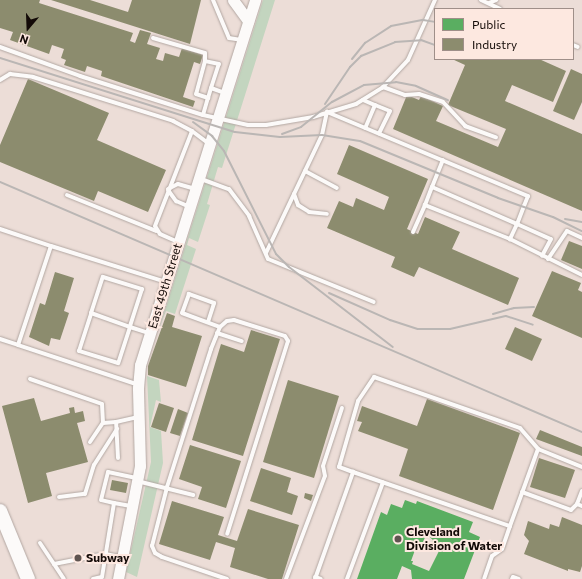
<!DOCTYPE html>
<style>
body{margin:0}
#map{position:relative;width:582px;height:579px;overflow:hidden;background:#ecddd7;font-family:Commissioner,sans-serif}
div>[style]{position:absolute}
.green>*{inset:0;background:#c3d5bf}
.public>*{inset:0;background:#5aae61}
.industry>*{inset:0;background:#8c8c6e}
.roads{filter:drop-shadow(0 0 1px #b2a7a2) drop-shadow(0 0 1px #b2a7a2)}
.lane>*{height:4px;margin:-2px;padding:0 2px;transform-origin:2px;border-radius:2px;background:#fcfaf9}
.secondary>*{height:11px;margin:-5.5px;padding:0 5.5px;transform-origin:5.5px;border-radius:5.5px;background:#fcfaf9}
.highway>*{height:14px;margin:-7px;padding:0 7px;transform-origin:7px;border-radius:7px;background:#fcfaf9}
.rail>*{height:2px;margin:-1px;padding:0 1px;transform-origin:1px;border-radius:1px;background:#bab6b4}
.dots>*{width:11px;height:11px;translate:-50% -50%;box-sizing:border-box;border:2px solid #fde8e0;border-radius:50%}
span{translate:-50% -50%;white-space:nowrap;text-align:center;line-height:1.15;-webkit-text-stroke:4px #fde8e0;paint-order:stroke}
.street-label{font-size:12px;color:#130a07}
.poi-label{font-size:12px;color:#130a07;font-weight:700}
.left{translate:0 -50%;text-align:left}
.legend{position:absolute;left:434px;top:8px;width:140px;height:52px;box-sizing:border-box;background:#fde8e0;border:1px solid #9f8f89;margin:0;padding:5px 7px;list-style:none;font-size:12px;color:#130a07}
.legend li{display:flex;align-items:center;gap:8px;height:20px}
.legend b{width:20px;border:1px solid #9f8f89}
.north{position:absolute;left:8px;top:8px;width:40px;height:40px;-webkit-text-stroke:3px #fde8e0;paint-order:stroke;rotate:199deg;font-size:11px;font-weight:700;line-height:16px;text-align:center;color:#130a07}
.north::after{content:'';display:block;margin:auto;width:14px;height:18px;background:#130a07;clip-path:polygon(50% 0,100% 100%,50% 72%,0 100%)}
</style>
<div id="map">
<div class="green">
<div style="clip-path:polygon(263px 0,275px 0,222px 168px,218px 167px,207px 204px,210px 205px,198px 242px,189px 238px,187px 245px,196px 249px,175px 314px,166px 311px,159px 329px)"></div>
<div style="clip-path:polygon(147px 376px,159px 380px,161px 402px,156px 400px,150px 427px,161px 431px,163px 463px,137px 577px,126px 572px,151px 462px)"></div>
</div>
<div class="public">
<div style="clip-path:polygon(evenodd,405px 500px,416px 504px,417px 501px,473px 522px,469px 532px,480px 537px,464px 579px,412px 579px,411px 570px,402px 566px,397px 579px,357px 579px,381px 512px,387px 515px,391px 504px,402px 508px,405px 500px,426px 534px,433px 540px,431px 544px,441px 547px,429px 571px,412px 564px,413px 561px,411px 561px,415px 550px,410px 548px,412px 542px,422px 546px,426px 534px)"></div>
</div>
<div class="industry">
<div style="clip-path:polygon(0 0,40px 0,39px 3px,133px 33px,130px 41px,135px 43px,140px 30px,151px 33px,147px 44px,160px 48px,156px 59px,163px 61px,165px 53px,179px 57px,182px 48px,203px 55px,200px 64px,194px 62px,183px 97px,195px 101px,193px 107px,101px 76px,102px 71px,87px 66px,85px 72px,64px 65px,66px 60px,61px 58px,64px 49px,52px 45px,49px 54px,10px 40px,13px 32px,0 28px)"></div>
<div style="clip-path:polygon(51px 0,90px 0,128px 12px,132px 0,201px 0,190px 44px)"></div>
<div style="clip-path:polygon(452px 59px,539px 59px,566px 71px,553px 102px,512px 85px,505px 101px,582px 134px,582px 211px,393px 129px,407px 95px,419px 100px,421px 96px,443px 106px,436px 121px,498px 147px,506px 129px,448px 105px,465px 65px)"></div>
<div style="clip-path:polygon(571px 69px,582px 74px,582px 102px,574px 120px,553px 111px)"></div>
<div style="clip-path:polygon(28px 79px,109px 113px,97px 140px,166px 170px,148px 212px,98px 191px,94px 201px,0 162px,0 145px)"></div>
<div style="clip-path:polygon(349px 145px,428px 179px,407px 229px,418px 234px,425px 217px,460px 232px,452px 249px,519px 278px,508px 305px,419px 267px,414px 277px,391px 267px,395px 257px,327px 228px,339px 201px,353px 207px,356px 198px,384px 210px,389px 197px,337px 174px)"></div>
<div style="clip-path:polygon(569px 241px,582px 246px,582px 269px,561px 260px)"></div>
<div style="clip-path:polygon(552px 271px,581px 283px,578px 290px,582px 292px,582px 338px,532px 316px)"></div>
<div style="clip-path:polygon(55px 272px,74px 278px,64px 311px,69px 313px,60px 340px,51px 338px,49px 346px,29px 337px,40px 303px,45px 305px)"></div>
<div style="clip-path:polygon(167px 313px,175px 316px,172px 327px,202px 336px,186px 387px,148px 375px,148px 366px)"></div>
<div style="clip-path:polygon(515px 327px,542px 339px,532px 361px,505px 349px)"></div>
<div style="clip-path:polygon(251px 330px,280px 339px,243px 456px,192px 440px,221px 344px,244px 352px)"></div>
<div style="clip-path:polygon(288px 380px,339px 396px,314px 478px,263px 462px)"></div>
<div style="clip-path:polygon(34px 398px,41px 421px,70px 413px,69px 408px,74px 407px,75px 413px,83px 411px,85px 421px,77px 423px,88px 462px,46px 473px,52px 496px,28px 503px,2px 406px)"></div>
<div style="clip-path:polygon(427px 399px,520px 433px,493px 510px,399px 476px,408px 449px,358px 431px,362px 422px,357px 421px,362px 406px,417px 426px)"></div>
<div style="clip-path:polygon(159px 403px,174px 408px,166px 432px,151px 427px)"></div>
<div style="clip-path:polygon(178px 409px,188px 413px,180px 436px,170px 433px)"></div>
<div style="clip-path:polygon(540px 430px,582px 447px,582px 456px,536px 439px)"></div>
<div style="clip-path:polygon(190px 445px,241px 461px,226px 508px,198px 499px,202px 487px,179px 479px)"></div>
<div style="clip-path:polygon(539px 458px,575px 470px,565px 498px,530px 487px)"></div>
<div style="clip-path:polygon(261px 468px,291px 478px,287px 492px,298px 496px,292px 515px,250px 501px)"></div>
<div style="clip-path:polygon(112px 480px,128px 483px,126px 493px,110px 490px)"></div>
<div style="clip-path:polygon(305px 493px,313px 495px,311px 501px,304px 498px)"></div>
<div style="clip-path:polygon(172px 501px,224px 517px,218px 535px,237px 541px,248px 509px,299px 525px,282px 579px,268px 579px,230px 567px,235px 548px,216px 542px,210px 560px,159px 544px)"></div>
<div style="clip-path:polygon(562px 517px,582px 525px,582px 566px,580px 572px,568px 569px,568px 571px,524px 554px,529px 541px,524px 535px,528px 521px,549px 529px,550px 524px,559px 527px)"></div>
</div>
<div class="roads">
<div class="lane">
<div style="left:213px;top:0;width:41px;rotate:67.2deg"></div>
<div style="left:229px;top:38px;width:12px;rotate:9deg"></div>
<div style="left:481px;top:0;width:21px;rotate:25deg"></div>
<div style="left:489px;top:3px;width:8px;rotate:-23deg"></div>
<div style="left:153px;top:38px;width:54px;rotate:16.1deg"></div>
<div style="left:205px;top:53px;width:8px;rotate:90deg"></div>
<div style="left:573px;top:45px;width:5px;rotate:22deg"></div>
<div style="left:0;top:47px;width:85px;rotate:19.9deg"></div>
<div style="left:80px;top:76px;width:129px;rotate:17.6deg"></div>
<div style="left:203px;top:115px;width:46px;rotate:12.5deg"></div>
<div style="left:248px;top:125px;width:18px"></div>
<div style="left:266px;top:125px;width:48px;rotate:-9.7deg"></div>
<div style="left:313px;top:117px;width:45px;rotate:-16.8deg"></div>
<div style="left:356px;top:104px;width:31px;rotate:-32deg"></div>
<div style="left:382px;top:88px;width:38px;rotate:-47deg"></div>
<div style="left:408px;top:60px;width:66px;rotate:-65.8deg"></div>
<div style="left:0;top:80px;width:12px;rotate:-31deg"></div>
<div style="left:10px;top:74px;width:23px;rotate:7deg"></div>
<div style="left:33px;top:77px;width:147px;rotate:17.4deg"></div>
<div style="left:173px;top:121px;width:21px;rotate:28deg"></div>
<div style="left:192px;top:131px;width:21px;rotate:37deg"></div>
<div style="left:383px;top:87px;width:23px;rotate:20deg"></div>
<div style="left:405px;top:95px;width:14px;rotate:-4deg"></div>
<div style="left:419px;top:94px;width:25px;rotate:18deg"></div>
<div style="left:443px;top:102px;width:33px;rotate:47deg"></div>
<div style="left:465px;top:126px;width:33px;rotate:20deg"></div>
<div style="left:211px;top:88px;width:15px;rotate:20deg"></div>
<div style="left:363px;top:100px;width:13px;rotate:23deg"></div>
<div style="left:375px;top:105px;width:25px;rotate:113deg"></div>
<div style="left:375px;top:105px;width:16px;rotate:22deg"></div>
<div style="left:390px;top:111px;width:25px;rotate:116deg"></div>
<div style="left:203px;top:115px;width:18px;rotate:-74deg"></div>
<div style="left:208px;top:98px;width:10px;rotate:-73deg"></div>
<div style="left:211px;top:88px;width:25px;rotate:-72deg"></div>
<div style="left:219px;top:64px;width:14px;rotate:-168deg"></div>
<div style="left:205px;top:61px;width:34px;rotate:105deg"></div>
<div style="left:196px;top:94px;width:13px;rotate:18deg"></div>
<div style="left:305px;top:171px;width:36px;rotate:28deg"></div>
<div style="left:201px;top:179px;width:30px;rotate:20deg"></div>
<div style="left:229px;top:189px;width:34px;rotate:53deg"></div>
<div style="left:249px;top:216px;width:47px;rotate:66.2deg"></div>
<div style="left:268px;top:259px;width:114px;rotate:22.1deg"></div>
<div style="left:432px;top:187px;width:29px;rotate:-68deg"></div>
<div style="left:168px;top:189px;width:11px;rotate:-27deg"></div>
<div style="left:178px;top:184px;width:18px;rotate:16deg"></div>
<div style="left:168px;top:190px;width:14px;rotate:54deg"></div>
<div style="left:176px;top:201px;width:13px;rotate:23deg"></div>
<div style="left:294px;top:194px;width:12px;rotate:70deg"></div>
<div style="left:298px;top:205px;width:13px;rotate:32deg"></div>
<div style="left:309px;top:212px;width:18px;rotate:6deg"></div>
<div style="left:67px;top:195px;width:96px;rotate:22deg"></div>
<div style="left:0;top:229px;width:54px;rotate:18.4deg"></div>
<div style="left:413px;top:232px;width:30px;rotate:-66deg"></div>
<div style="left:510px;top:239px;width:80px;rotate:26.6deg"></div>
<div style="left:178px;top:242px;width:20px;rotate:-156deg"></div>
<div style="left:160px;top:234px;width:9px;rotate:-122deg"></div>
<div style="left:155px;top:226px;width:102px;rotate:-68.7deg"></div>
<div style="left:266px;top:253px;width:131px;rotate:-64.6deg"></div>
<div style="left:322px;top:135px;width:24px;rotate:-78deg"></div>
<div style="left:327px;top:112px;width:218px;rotate:22.7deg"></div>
<div style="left:528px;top:196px;width:11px;rotate:112deg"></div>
<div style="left:524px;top:206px;width:19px;rotate:111deg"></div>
<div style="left:517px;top:224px;width:17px;rotate:115deg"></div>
<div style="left:510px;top:239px;width:92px;rotate:-158.2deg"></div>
<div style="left:425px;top:205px;width:19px;rotate:-69deg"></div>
<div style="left:432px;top:187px;width:93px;rotate:23.5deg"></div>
<div style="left:517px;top:224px;width:37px;rotate:24deg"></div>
<div style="left:551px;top:239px;width:19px;rotate:118deg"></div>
<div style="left:548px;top:259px;width:34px;rotate:-56deg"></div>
<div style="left:567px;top:231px;width:17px;rotate:25deg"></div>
<div style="left:91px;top:313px;width:38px;rotate:-72deg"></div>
<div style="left:103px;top:277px;width:41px;rotate:17.1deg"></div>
<div style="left:142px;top:289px;width:40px;rotate:108deg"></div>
<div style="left:130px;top:327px;width:38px;rotate:108deg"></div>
<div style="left:118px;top:363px;width:41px;rotate:-162.9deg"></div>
<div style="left:79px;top:351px;width:40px;rotate:-72deg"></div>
<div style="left:91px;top:313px;width:41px;rotate:19.7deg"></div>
<div style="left:130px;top:327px;width:20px;rotate:18deg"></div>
<div style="left:208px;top:322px;width:20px;rotate:-72deg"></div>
<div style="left:214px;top:303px;width:27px;rotate:-160deg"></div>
<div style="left:189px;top:294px;width:20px;rotate:110deg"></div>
<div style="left:182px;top:313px;width:40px;rotate:20.2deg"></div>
<div style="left:217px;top:333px;width:26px;rotate:18deg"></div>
<div style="left:0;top:339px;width:19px;rotate:18deg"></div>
<div style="left:30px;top:379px;width:76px;rotate:19.1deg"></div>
<div style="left:102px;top:404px;width:19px;rotate:87deg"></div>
<div style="left:103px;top:423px;width:13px;rotate:-4deg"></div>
<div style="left:136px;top:384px;width:124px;rotate:-161.7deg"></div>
<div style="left:18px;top:345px;width:104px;rotate:-71.6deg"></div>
<div style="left:51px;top:246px;width:121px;rotate:17.4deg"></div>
<div style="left:90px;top:442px;width:23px;rotate:-56deg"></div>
<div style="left:538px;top:449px;width:48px;rotate:22.2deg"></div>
<div style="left:118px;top:458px;width:36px;rotate:-93deg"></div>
<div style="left:116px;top:422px;width:23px;rotate:-13deg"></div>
<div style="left:353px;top:472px;width:15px;rotate:-160deg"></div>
<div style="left:339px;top:467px;width:69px;rotate:-73.9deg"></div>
<div style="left:358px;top:401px;width:29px;rotate:-56deg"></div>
<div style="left:374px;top:377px;width:155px;rotate:19.3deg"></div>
<div style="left:520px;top:428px;width:28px;rotate:49deg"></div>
<div style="left:538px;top:449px;width:82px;rotate:110deg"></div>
<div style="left:137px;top:481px;width:58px;rotate:14deg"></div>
<div style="left:582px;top:491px;width:14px;rotate:111deg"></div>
<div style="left:577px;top:504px;width:5px;rotate:22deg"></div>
<div style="left:522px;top:492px;width:52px;rotate:20.2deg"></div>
<div style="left:571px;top:510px;width:8px;rotate:-45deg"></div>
<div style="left:59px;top:497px;width:26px;rotate:-7deg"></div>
<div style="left:85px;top:494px;width:30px;rotate:-73deg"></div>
<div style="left:94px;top:465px;width:43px;rotate:-57.4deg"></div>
<div style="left:114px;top:503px;width:13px;rotate:-167deg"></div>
<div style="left:101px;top:500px;width:29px;rotate:-76deg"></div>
<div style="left:108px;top:472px;width:30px;rotate:12deg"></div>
<div style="left:40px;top:543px;width:43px;rotate:56.3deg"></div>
<div style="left:54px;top:564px;width:52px;rotate:-11.1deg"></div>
<div style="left:105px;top:554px;width:16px;rotate:11deg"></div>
<div style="left:315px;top:577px;width:6px;rotate:18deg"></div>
<div style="left:93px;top:579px;width:9px;rotate:-13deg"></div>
<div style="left:102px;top:577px;width:75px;rotate:-80.8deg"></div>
<div style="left:114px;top:503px;width:17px;rotate:10deg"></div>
<div style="left:227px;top:579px;width:69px;rotate:-161.3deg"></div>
<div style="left:162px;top:557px;width:8px;rotate:-150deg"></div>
<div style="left:155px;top:553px;width:8px;rotate:-113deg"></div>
<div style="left:152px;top:546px;width:61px;rotate:-75.7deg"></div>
<div style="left:167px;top:487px;width:145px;rotate:-72.3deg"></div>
<div style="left:211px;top:349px;width:24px;rotate:-68deg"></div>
<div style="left:220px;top:327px;width:9px;rotate:-41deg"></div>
<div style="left:227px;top:321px;width:7px;rotate:-8deg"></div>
<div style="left:234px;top:320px;width:53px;rotate:17.4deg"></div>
<div style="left:285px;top:336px;width:6px;rotate:59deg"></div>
<div style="left:288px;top:341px;width:202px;rotate:107.5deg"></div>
<div style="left:286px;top:579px;width:110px;rotate:-69.3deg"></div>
<div style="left:325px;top:476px;width:10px;rotate:-101deg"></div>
<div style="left:323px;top:466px;width:61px;rotate:-71.9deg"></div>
<div style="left:315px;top:579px;width:114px;rotate:-70.4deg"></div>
<div style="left:353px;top:472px;width:166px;rotate:19deg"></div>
<div style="left:510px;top:526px;width:24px;rotate:109deg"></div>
<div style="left:502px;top:549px;width:12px;rotate:145deg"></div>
<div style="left:492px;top:556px;width:24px;rotate:109deg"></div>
<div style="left:347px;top:579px;width:103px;rotate:-69.6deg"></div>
<div style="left:512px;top:579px;width:2px;rotate:-63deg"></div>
<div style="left:513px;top:577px;width:6px;rotate:18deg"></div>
</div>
<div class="secondary">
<div style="left:233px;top:0;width:26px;rotate:54deg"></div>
<div style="left:118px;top:579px;width:115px;rotate:-79deg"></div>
<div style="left:140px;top:466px;width:78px;rotate:-91.5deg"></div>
<div style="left:138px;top:388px;width:23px;rotate:-85deg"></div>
<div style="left:140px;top:365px;width:383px;rotate:-72.5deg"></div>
</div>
<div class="highway">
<div style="left:0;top:511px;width:74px;rotate:67.6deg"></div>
</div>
</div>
<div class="rail">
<div style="left:0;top:58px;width:246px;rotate:17.5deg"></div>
<div style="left:235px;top:132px;width:45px;rotate:6.3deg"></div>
<div style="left:280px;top:137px;width:42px;rotate:-2.7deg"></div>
<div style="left:322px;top:135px;width:38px;rotate:9deg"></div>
<div style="left:360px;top:141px;width:149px;rotate:22.4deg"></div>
<div style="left:498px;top:198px;width:58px;rotate:19.1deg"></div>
<div style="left:553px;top:217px;width:32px;rotate:26deg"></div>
<div style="left:352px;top:59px;width:21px;rotate:-51deg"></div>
<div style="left:365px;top:43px;width:31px;rotate:-33deg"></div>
<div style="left:391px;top:26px;width:33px;rotate:-11deg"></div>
<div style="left:423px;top:20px;width:12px;rotate:9deg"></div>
<div style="left:325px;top:104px;width:45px;rotate:-56deg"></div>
<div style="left:350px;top:67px;width:16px;rotate:-45deg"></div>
<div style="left:361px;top:56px;width:37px;rotate:-22deg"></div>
<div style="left:395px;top:42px;width:26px;rotate:-4deg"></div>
<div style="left:421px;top:40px;width:15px;rotate:20deg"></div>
<div style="left:193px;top:122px;width:24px;rotate:36deg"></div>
<div style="left:212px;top:136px;width:19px;rotate:51deg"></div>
<div style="left:224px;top:151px;width:115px;rotate:63.2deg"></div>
<div style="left:276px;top:254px;width:18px;rotate:45deg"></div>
<div style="left:289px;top:267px;width:131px;rotate:37.6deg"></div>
<div style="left:282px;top:134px;width:20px;rotate:-20deg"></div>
<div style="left:301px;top:127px;width:40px;rotate:-39deg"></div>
<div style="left:332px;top:102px;width:36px;rotate:-28deg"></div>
<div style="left:364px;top:85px;width:32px;rotate:-5deg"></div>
<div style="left:396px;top:82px;width:20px;rotate:11deg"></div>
<div style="left:416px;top:86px;width:35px;rotate:24deg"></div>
<div style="left:0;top:182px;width:633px;rotate:23.25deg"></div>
<div style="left:565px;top:219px;width:17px;rotate:10deg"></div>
<div style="left:329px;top:293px;width:67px;rotate:23.9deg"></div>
<div style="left:390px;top:320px;width:29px;rotate:18deg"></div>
<div style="left:418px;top:329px;width:32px"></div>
<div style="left:450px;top:329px;width:57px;rotate:-13.1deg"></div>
<div style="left:506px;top:316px;width:28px;rotate:18deg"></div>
<div style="left:493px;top:314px;width:22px;rotate:-16deg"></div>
<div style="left:514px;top:308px;width:20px;rotate:-3deg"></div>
</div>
<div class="dots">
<div style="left:398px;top:539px;background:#5f5450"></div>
<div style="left:78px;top:558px;background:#5f5450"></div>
</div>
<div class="street-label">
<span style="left:165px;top:286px;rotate:-73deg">East 49th Street</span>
</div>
<div class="poi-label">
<span class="left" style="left:406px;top:539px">Cleveland<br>Division of Water</span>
<span class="left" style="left:86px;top:558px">Subway</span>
</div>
<ul class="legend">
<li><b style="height:11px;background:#5aae61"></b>Public</li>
<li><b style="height:11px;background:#8c8c6e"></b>Industry</li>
</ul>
<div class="north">N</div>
</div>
